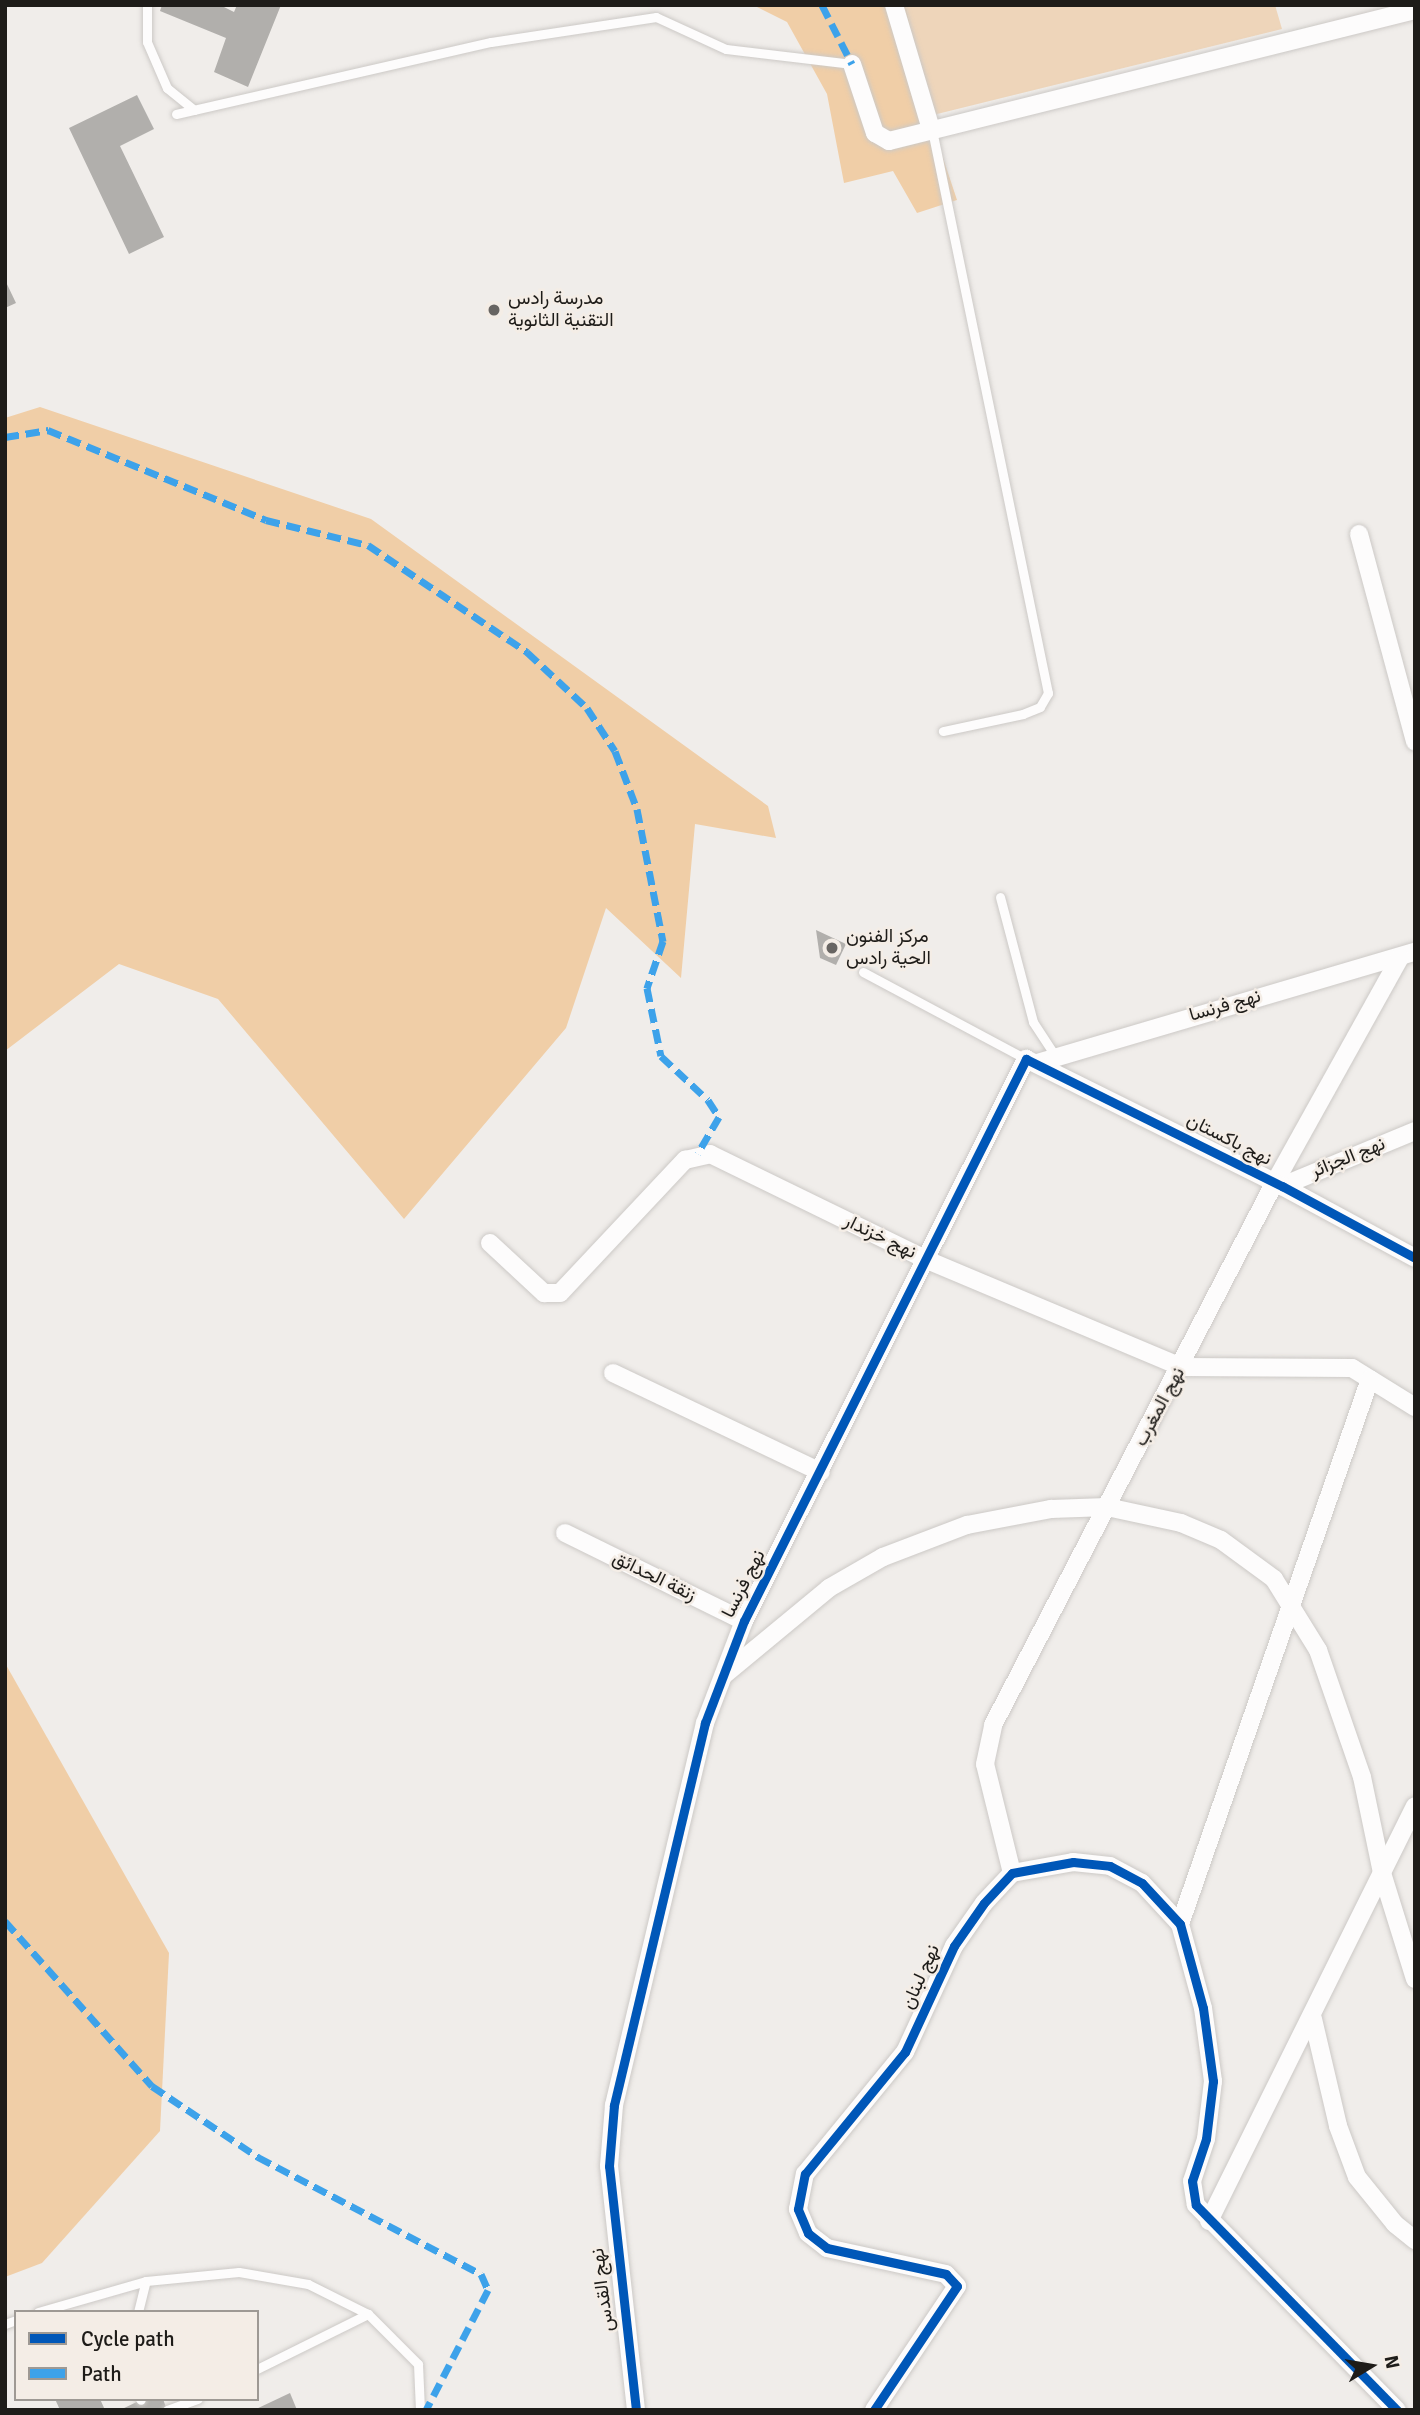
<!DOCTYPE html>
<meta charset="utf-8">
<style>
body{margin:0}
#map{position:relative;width:1420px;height:2415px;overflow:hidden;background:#f0edea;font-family:Signika,Vazirmatn,sans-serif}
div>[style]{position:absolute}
.green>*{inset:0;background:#eed5ba}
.forest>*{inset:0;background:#f0cea7}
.building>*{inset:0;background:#b1afac}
.roads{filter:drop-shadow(0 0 2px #ccc9c6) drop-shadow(0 0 2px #ccc9c6)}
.lane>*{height:9px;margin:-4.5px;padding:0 4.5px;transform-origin:4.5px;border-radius:4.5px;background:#fdfcfc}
.street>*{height:18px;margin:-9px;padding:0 9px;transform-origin:9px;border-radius:9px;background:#fdfcfc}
.quiet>*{height:7px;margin-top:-3.5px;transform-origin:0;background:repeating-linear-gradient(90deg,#3da2ea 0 14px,transparent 0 21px)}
.cycleway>*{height:9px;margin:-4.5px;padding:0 4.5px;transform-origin:4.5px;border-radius:4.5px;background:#0057b8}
.dots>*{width:19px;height:19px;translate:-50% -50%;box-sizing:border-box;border:4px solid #f4ede6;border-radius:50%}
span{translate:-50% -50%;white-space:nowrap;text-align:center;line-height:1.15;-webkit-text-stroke:5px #f4ede6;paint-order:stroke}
.poi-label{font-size:19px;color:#1e1c19}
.left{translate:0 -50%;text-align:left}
.street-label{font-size:19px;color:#1e1c19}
.frame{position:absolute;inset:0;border:7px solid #1e1c19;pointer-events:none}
.legend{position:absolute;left:14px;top:2310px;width:245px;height:91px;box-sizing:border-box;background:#f4ede6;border:2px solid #9e9994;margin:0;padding:9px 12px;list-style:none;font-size:21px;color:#1e1c19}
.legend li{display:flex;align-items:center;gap:14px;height:35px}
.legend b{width:35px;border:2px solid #9e9994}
.north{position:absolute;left:1336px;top:2331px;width:70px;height:70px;-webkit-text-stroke:5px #f4ede6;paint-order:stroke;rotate:79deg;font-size:19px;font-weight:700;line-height:28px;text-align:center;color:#1e1c19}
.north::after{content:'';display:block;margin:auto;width:24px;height:32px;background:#1e1c19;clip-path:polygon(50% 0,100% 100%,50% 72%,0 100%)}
</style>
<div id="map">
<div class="green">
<div style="clip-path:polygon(906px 5px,1275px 5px,1282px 29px,929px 116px)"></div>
</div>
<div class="forest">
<div style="clip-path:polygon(753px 5px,906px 5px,929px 116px,957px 200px,917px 213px,893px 171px,844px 183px,827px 94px,787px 22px)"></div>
<div style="clip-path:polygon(40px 407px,371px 519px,768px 806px,776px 838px,695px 824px,681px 978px,606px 908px,566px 1028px,404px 1219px,218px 999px,119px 964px,5px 1051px,5px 418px)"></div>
<div style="clip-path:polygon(5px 1663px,169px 1953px,160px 2131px,42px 2263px,5px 2277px)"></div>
</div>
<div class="building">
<div style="clip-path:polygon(162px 5px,220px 5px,234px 12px,237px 5px,281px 5px,248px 87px,214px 72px,226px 38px,160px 11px)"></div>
<div style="clip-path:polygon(137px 95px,154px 129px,120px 146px,164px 237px,129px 254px,69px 128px)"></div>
<div style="clip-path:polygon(5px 280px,16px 303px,5px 308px)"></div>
<div style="clip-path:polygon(816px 930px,846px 944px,836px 965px,820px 958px)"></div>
<div style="clip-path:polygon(290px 2393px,297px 2410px,254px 2410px)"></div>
<div style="clip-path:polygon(55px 2399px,100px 2399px,105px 2410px,60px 2410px)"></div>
<div style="clip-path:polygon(143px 2399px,163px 2399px,167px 2410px,120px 2410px)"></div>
</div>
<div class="roads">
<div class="lane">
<div style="left:147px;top:5px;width:37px;rotate:90deg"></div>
<div style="left:147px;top:42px;width:50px;rotate:66.5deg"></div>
<div style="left:167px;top:88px;width:35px;rotate:39deg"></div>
<div style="left:176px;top:114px;width:323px;rotate:-12.9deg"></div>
<div style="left:491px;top:42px;width:167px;rotate:-8.6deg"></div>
<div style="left:656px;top:17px;width:77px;rotate:24.6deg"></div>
<div style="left:726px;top:49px;width:127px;rotate:6.8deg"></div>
<div style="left:932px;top:130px;width:575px;rotate:78.36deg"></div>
<div style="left:1048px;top:693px;width:16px;rotate:120deg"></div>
<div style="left:1040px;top:707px;width:18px;rotate:158deg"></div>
<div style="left:1023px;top:714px;width:82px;rotate:168deg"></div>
<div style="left:1000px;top:897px;width:129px;rotate:75.2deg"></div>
<div style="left:1033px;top:1022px;width:42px;rotate:56.7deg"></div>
<div style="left:863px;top:972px;width:185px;rotate:28.1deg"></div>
<div style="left:38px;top:2312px;width:112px;rotate:-16deg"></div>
<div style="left:146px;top:2281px;width:93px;rotate:-5.5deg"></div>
<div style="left:239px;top:2272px;width:70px;rotate:9.9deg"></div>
<div style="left:308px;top:2284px;width:67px;rotate:26.6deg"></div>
<div style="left:368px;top:2314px;width:71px;rotate:45deg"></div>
<div style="left:418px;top:2364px;width:46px;rotate:87.5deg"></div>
<div style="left:138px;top:2312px;width:32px;rotate:-76deg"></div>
<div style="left:5px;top:2324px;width:12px;rotate:-20deg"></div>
<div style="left:257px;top:2369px;width:124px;rotate:-26.4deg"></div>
<div style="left:140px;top:2399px;width:1px;rotate:45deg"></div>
<div style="left:167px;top:2410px;width:33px;rotate:-20deg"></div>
</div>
<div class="street">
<div style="left:894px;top:5px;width:129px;rotate:73.4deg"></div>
<div style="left:852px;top:64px;width:73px;rotate:71.6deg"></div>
<div style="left:875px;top:133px;width:16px;rotate:30deg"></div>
<div style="left:889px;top:141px;width:542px;rotate:-13.98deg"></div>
<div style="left:1359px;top:534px;width:215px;rotate:74.9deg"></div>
<div style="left:1037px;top:1063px;width:394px;rotate:-16.4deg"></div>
<div style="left:1282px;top:1186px;width:144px;rotate:-22.5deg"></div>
<div style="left:490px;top:1243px;width:74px;rotate:42.8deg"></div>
<div style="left:544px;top:1293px;width:16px"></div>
<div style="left:560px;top:1293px;width:183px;rotate:-46.8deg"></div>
<div style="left:685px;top:1160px;width:26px;rotate:-13deg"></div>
<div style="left:710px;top:1154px;width:242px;rotate:26deg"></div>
<div style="left:927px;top:1260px;width:276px;rotate:22.8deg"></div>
<div style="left:1181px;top:1367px;width:171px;rotate:0.3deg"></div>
<div style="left:1352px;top:1368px;width:74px;rotate:31.8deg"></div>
<div style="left:613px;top:1373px;width:230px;rotate:25.5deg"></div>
<div style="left:565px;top:1533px;width:199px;rotate:26.2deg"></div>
<div style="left:724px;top:1675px;width:136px;rotate:-39.6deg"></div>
<div style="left:829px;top:1588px;width:62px;rotate:-29.9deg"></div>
<div style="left:883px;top:1557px;width:90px;rotate:-20.9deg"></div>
<div style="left:967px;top:1525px;width:86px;rotate:-10.8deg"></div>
<div style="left:1051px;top:1509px;width:56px;rotate:-2deg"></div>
<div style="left:1107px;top:1507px;width:76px;rotate:12.2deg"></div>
<div style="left:1181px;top:1523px;width:43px;rotate:23deg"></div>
<div style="left:1221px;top:1540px;width:66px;rotate:36.3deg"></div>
<div style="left:1274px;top:1579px;width:84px;rotate:58.2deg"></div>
<div style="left:1318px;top:1650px;width:134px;rotate:70.9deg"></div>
<div style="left:1362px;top:1777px;width:98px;rotate:78.2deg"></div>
<div style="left:1382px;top:1873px;width:111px;rotate:72.7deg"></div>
<div style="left:1012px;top:1873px;width:112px;rotate:-103.9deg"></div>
<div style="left:985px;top:1764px;width:40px;rotate:-78deg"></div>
<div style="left:993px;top:1725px;width:612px;rotate:-62.56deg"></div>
<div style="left:1275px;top:1182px;width:257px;rotate:-60.9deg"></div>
<div style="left:1180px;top:1924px;width:577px;rotate:-70.78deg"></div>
<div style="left:1313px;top:2019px;width:110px;rotate:76.8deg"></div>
<div style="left:1338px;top:2126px;width:54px;rotate:69.6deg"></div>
<div style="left:1357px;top:2177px;width:60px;rotate:51deg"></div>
<div style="left:1395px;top:2224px;width:26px;rotate:39deg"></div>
<div style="left:1209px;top:2221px;width:463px;rotate:-63.6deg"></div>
<div style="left:636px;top:2410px;width:245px;rotate:-96.3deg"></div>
<div style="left:609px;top:2166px;width:61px;rotate:-85.3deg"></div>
<div style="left:614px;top:2105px;width:393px;rotate:-76.6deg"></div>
<div style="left:705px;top:1723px;width:109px;rotate:-69.1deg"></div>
<div style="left:744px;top:1621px;width:629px;rotate:-63.35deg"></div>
<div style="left:1026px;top:1059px;width:286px;rotate:26.4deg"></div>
<div style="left:1282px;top:1186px;width:151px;rotate:28.4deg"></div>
<div style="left:874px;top:2410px;width:149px;rotate:-56.2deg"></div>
<div style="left:957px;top:2286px;width:16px;rotate:-133deg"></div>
<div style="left:946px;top:2274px;width:122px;rotate:-167.7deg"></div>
<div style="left:827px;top:2248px;width:24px;rotate:-142deg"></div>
<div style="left:808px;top:2233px;width:26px;rotate:-113deg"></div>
<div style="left:798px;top:2209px;width:36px;rotate:-79deg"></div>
<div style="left:805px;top:2174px;width:158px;rotate:-50.7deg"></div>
<div style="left:905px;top:2052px;width:117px;rotate:-65.2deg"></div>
<div style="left:954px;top:1946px;width:52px;rotate:-55.1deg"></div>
<div style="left:984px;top:1903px;width:41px;rotate:-47deg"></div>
<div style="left:1012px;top:1873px;width:62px;rotate:-10.2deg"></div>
<div style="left:1073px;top:1862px;width:37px;rotate:6deg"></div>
<div style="left:1110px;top:1866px;width:36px;rotate:28deg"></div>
<div style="left:1142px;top:1883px;width:56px;rotate:47.2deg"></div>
<div style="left:1180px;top:1924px;width:87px;rotate:74.7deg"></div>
<div style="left:1203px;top:2008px;width:74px;rotate:82.2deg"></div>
<div style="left:1213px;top:2081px;width:58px;rotate:96.9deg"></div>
<div style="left:1206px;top:2139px;width:44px;rotate:108.4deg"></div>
<div style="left:1192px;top:2181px;width:24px;rotate:81deg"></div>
<div style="left:1196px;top:2205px;width:287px;rotate:45.6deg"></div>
</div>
</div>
<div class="quiet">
<div style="left:822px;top:5px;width:66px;rotate:63deg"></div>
<div style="left:5px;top:437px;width:44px;rotate:-9.2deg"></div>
<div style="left:48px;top:430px;width:236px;rotate:22.4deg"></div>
<div style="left:266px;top:520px;width:105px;rotate:13.8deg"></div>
<div style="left:368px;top:545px;width:192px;rotate:33.9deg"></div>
<div style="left:527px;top:652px;width:82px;rotate:43deg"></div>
<div style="left:587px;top:708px;width:51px;rotate:56.9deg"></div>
<div style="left:615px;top:751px;width:62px;rotate:69.2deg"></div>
<div style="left:637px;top:809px;width:135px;rotate:78.9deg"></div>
<div style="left:663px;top:941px;width:50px;rotate:108.8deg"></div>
<div style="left:647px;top:988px;width:69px;rotate:78.4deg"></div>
<div style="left:661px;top:1056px;width:64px;rotate:43.1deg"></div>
<div style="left:708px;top:1100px;width:20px;rotate:57deg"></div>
<div style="left:719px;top:1117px;width:42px;rotate:120.3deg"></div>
<div style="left:5px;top:1921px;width:221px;rotate:48.3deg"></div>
<div style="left:152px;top:2086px;width:128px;rotate:33.8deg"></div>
<div style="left:258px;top:2157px;width:252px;rotate:27.7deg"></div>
<div style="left:481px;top:2274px;width:17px;rotate:66deg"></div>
<div style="left:488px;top:2290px;width:135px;rotate:117.3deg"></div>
</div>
<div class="cycleway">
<div style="left:636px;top:2410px;width:245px;rotate:-96.3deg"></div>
<div style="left:609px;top:2166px;width:61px;rotate:-85.3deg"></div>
<div style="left:614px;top:2105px;width:393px;rotate:-76.6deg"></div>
<div style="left:705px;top:1723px;width:109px;rotate:-69.1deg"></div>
<div style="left:744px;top:1621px;width:629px;rotate:-63.35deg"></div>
<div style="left:1026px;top:1059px;width:286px;rotate:26.4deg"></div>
<div style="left:1282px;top:1186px;width:151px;rotate:28.4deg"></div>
<div style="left:874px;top:2410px;width:149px;rotate:-56.2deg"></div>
<div style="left:957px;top:2286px;width:16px;rotate:-133deg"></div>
<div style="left:946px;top:2274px;width:122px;rotate:-167.7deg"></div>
<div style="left:827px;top:2248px;width:24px;rotate:-142deg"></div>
<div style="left:808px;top:2233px;width:26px;rotate:-113deg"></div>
<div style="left:798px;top:2209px;width:36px;rotate:-79deg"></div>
<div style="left:805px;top:2174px;width:158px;rotate:-50.7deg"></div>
<div style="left:905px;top:2052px;width:117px;rotate:-65.2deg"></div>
<div style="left:954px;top:1946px;width:52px;rotate:-55.1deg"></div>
<div style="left:984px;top:1903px;width:41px;rotate:-47deg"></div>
<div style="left:1012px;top:1873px;width:62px;rotate:-10.2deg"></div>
<div style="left:1073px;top:1862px;width:37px;rotate:6deg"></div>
<div style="left:1110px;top:1866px;width:36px;rotate:28deg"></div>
<div style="left:1142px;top:1883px;width:56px;rotate:47.2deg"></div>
<div style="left:1180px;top:1924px;width:87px;rotate:74.7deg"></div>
<div style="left:1203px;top:2008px;width:74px;rotate:82.2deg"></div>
<div style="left:1213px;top:2081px;width:58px;rotate:96.9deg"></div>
<div style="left:1206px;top:2139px;width:44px;rotate:108.4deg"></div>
<div style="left:1192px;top:2181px;width:24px;rotate:81deg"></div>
<div style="left:1196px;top:2205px;width:287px;rotate:45.6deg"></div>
</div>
<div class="dots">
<div style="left:494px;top:310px;background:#686562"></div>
<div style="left:832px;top:948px;background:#686562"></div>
</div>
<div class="poi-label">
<span class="left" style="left:508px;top:310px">مدرسة رادس<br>التقنية الثانوية</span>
<span class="left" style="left:846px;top:948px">مركز الفنون<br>الحية رادس</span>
</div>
<div class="street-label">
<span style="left:1225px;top:1006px;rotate:-16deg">نهج فرنسا</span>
<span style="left:1229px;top:1140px;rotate:27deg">نهج باكستان</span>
<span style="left:1348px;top:1158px;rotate:-22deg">نهج الجزائر</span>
<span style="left:880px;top:1237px;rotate:26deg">نهج خزندار</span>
<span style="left:1160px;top:1407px;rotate:-62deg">نهج المغرب</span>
<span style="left:654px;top:1577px;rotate:26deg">زنقة الحدائق</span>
<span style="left:744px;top:1584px;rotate:-63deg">نهج فرنسا</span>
<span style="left:921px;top:1977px;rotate:-66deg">نهج لبنان</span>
<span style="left:603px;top:2290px;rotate:-97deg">نهج القدس</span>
</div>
<div class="frame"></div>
<ul class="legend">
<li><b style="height:9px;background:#0057b8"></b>Cycle path</li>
<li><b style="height:9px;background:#3da2ea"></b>Path</li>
</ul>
<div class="north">N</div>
</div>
